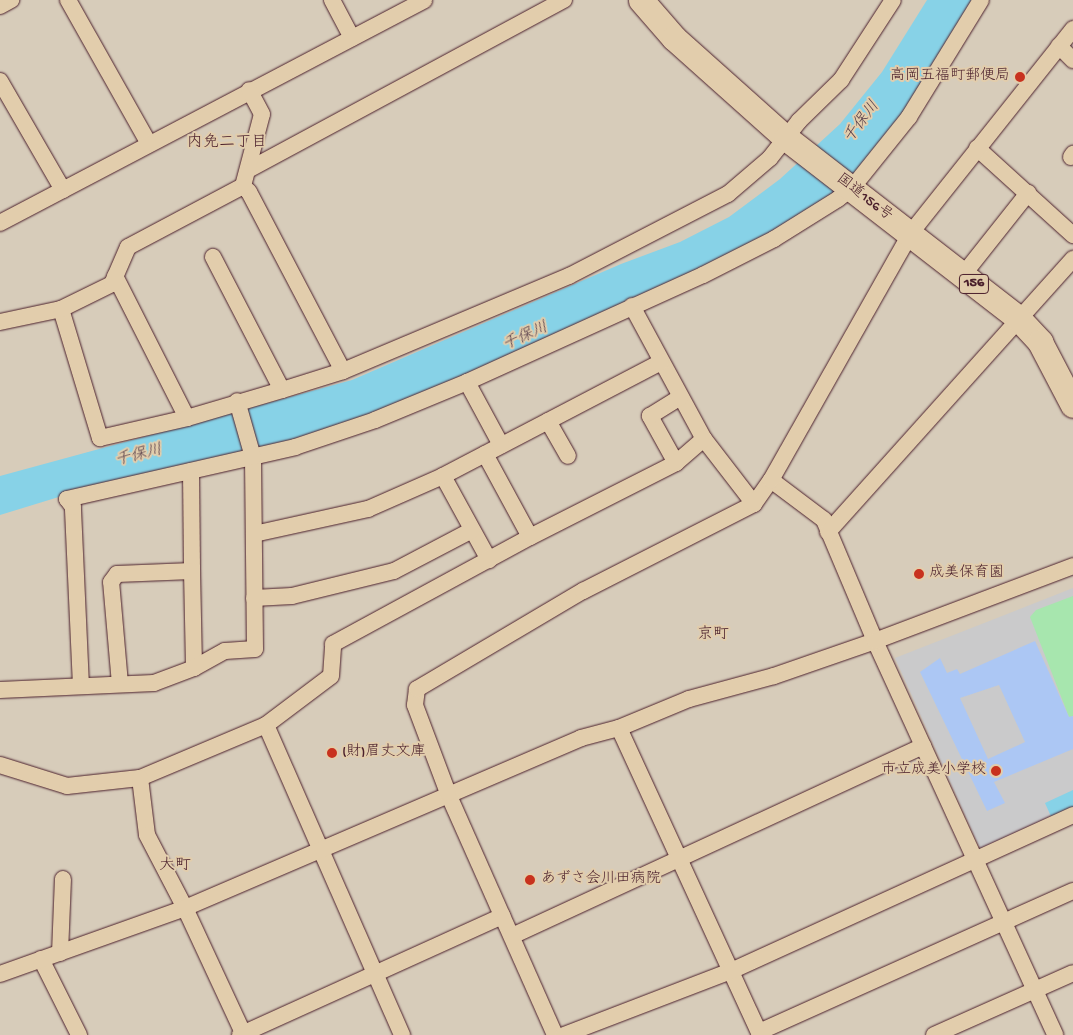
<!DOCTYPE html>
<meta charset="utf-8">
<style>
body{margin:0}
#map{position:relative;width:1073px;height:1035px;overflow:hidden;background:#d7ccba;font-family:"Gochi Hand","Klee One",sans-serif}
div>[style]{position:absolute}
.built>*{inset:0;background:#cacacb}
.green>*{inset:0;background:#a7e6ae}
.water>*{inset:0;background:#87d2e7}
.building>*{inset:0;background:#acc7f4}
.roads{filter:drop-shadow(0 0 1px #4a1f2b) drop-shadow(0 0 1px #4a1f2b)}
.minor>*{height:16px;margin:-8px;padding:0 8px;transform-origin:8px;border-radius:8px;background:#e2cdac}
.highway>*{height:25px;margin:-12.5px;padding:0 12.5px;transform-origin:12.5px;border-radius:12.5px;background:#e2cdac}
.dots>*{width:14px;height:14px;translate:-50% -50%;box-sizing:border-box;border:2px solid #e2cdac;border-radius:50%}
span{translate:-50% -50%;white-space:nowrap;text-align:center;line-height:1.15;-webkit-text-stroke:4px #e2cdac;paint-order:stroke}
.shield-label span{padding:1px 4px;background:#e2cdac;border:1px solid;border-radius:4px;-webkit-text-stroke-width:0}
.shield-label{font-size:14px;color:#4a1f2b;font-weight:700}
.poi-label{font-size:15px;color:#4a1f2b}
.right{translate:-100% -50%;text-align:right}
.left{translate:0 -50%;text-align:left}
.street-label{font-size:15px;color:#4a1f2b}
.water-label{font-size:16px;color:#533a47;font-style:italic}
.neighbourhood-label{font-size:16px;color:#4a1f2b}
</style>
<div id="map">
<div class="built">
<div style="clip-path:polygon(1073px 588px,1073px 814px,983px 855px,895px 658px)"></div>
</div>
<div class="green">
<div style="clip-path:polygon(1073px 596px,1073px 716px,1069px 717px,1030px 617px,1036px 610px)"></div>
</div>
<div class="water">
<div style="clip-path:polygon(927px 0,975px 0,959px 30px,860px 177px,769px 238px,398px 406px,263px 449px,62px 496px,0 515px,0 476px,352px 380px,621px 264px,680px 242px,729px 217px,780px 179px,840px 124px,882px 72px)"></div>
<div style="clip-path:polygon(1073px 790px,1073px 811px,1053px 821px,1045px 803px)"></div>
</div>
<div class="building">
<div style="clip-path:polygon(evenodd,1035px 641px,1069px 717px,1073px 716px,1073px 749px,994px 782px,1005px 803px,987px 811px,920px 672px,940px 658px,947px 673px,957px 669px,960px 674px,1035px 641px,999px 685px,1025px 742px,988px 759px,960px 698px,999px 685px)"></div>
</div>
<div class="roads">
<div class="minor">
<div style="left:68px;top:0;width:165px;rotate:60.6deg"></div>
<div style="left:332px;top:0;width:43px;rotate:62.2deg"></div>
<div style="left:0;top:6px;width:13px;rotate:-29deg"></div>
<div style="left:1059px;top:46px;width:20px;rotate:45deg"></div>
<div style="left:0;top:81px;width:126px;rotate:60deg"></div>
<div style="left:977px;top:148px;width:130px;rotate:42.2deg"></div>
<div style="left:1071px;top:157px;width:4px;rotate:-56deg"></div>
<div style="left:248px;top:170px;width:359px;rotate:-28.3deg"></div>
<div style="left:243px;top:186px;width:8px;rotate:45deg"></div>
<div style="left:249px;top:192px;width:202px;rotate:62.3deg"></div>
<div style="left:343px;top:371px;width:64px;rotate:162.7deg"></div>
<div style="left:0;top:223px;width:479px;rotate:-27.7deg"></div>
<div style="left:963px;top:275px;width:105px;rotate:-51.6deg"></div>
<div style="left:632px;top:306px;width:151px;rotate:61.6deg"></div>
<div style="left:704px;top:439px;width:82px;rotate:52.4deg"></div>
<div style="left:61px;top:309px;width:135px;rotate:73.2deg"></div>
<div style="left:100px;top:438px;width:89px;rotate:-12.9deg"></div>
<div style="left:187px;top:418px;width:159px;rotate:-116.9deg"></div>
<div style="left:0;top:322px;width:62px;rotate:-12deg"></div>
<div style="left:61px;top:309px;width:57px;rotate:-26.1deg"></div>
<div style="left:112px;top:284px;width:40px;rotate:-66.6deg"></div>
<div style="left:128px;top:247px;width:130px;rotate:-27.9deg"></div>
<div style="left:243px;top:186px;width:74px;rotate:-75.2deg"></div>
<div style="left:262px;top:114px;width:27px;rotate:-118deg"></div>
<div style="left:343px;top:371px;width:245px;rotate:-22.8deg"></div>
<div style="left:569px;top:276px;width:179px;rotate:-27.3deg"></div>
<div style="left:728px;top:194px;width:55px;rotate:-40.6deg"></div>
<div style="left:770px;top:158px;width:47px;rotate:-51.9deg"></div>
<div style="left:799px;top:121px;width:59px;rotate:-44.3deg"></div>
<div style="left:841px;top:80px;width:95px;rotate:-57deg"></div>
<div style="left:467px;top:382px;width:259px;rotate:-24.4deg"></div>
<div style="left:703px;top:275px;width:80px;rotate:-26.9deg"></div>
<div style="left:774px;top:239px;width:75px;rotate:-32deg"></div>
<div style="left:838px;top:199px;width:18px;rotate:-38deg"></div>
<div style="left:852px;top:188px;width:91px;rotate:-51.2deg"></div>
<div style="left:909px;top:117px;width:137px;rotate:-58.4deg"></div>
<div style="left:187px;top:418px;width:99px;rotate:-16.4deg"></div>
<div style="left:282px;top:390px;width:150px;rotate:-117.4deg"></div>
<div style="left:548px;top:421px;width:40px;rotate:60.3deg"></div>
<div style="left:485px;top:454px;width:94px;rotate:61.5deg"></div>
<div style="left:676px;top:463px;width:54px;rotate:-119deg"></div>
<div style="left:650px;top:416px;width:36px;rotate:-32deg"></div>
<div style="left:191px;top:471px;width:100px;rotate:89.4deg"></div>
<div style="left:443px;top:476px;width:96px;rotate:61.3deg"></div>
<div style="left:771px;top:480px;width:66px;rotate:37deg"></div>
<div style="left:824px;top:520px;width:131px;rotate:67.1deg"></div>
<div style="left:875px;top:641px;width:433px;rotate:65.4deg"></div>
<div style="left:828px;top:532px;width:367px;rotate:-48.1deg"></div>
<div style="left:254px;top:534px;width:117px;rotate:-12.4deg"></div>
<div style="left:368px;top:509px;width:82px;rotate:-23.7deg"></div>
<div style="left:443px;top:476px;width:246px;rotate:-27.6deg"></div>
<div style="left:254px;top:598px;width:38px;rotate:-3deg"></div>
<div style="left:292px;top:596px;width:105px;rotate:-13.8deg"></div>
<div style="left:394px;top:571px;width:88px;rotate:-27.7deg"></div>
<div style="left:120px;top:684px;width:102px;rotate:-95deg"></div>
<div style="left:111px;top:582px;width:10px;rotate:-53deg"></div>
<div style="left:117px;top:574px;width:75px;rotate:-2.3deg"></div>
<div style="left:192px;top:571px;width:97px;rotate:88.8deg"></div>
<div style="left:81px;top:686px;width:179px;rotate:-92.6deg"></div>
<div style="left:73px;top:507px;width:10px;rotate:-127deg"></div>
<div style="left:67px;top:499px;width:234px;rotate:-12.8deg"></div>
<div style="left:295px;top:447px;width:84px;rotate:-18.6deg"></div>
<div style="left:375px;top:420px;width:100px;rotate:-22.4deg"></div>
<div style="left:467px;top:382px;width:72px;rotate:61.6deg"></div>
<div style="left:0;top:690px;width:154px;rotate:-2.6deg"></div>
<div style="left:154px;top:683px;width:43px;rotate:-20.6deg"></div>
<div style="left:194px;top:668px;width:35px;rotate:-29deg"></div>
<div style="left:225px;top:651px;width:30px;rotate:-4deg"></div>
<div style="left:255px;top:649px;width:192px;rotate:-90.6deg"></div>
<div style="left:253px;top:457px;width:58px;rotate:-105.9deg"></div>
<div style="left:266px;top:725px;width:339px;rotate:66.3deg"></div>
<div style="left:619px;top:728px;width:338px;rotate:65.3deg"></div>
<div style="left:0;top:765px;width:70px;rotate:17.4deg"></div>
<div style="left:67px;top:786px;width:73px;rotate:-6.3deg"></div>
<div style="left:140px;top:778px;width:137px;rotate:-22.8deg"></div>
<div style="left:266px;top:725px;width:81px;rotate:-37deg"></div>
<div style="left:331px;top:676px;width:32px;rotate:-86deg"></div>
<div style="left:333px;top:644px;width:224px;rotate:-28.5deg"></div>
<div style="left:530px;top:537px;width:164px;rotate:-26.9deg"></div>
<div style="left:676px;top:463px;width:37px;rotate:-41deg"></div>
<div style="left:140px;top:778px;width:57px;rotate:83deg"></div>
<div style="left:147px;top:835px;width:82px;rotate:62.5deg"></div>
<div style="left:185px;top:908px;width:140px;rotate:65.1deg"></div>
<div style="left:512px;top:936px;width:453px;rotate:-24.8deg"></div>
<div style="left:60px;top:953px;width:74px;rotate:-87.7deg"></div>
<div style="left:41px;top:959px;width:85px;rotate:63.4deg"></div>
<div style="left:0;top:974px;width:196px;rotate:-19.6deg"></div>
<div style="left:185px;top:908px;width:431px;rotate:-23.2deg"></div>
<div style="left:581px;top:738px;width:39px;rotate:-15deg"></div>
<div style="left:619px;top:728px;width:76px;rotate:-22.5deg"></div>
<div style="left:689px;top:699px;width:88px;rotate:-15.1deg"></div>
<div style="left:774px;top:676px;width:107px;rotate:-19.1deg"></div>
<div style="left:875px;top:641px;width:212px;rotate:-20.7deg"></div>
<div style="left:759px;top:1032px;width:344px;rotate:-24.2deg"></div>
<div style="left:240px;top:1035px;width:288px;rotate:-24.4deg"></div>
<div style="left:555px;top:1035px;width:265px;rotate:-113.9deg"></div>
<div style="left:448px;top:793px;width:94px;rotate:-110.6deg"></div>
<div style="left:415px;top:705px;width:16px;rotate:-83deg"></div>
<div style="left:417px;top:689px;width:193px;rotate:-30.6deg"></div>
<div style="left:583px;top:591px;width:192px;rotate:-27deg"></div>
<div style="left:754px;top:504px;width:29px;rotate:-55deg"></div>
<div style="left:771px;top:480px;width:283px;rotate:-60.5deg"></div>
<div style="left:910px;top:234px;width:262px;rotate:-51.5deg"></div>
<div style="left:564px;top:1035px;width:179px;rotate:-21deg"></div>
<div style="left:731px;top:971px;width:376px;rotate:-24.5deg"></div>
<div style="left:934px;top:1035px;width:152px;rotate:-24deg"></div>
</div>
<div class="highway">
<div style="left:641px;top:0;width:50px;rotate:49deg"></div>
<div style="left:674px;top:38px;width:150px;rotate:41.8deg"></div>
<div style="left:786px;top:138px;width:294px;rotate:37.8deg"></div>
<div style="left:1018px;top:318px;width:33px;rotate:47deg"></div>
<div style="left:1040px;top:342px;width:71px;rotate:62.4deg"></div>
</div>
</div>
<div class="dots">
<div style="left:1020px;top:77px;background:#c8321e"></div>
<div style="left:919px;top:574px;background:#c8321e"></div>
<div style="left:332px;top:753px;background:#c8321e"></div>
<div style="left:996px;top:771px;background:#c8321e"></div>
<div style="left:530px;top:880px;background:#c8321e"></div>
</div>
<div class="shield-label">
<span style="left:974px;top:284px">156</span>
</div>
<div class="poi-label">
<span class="right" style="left:1010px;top:77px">高岡五福町郵便局</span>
<span class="left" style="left:929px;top:574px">成美保育園</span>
<span class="left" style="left:342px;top:753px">(財)眉丈文庫</span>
<span class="right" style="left:986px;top:771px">市立成美小学校</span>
<span class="left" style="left:541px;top:880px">あずさ会川田病院</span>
</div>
<div class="street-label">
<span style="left:864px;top:198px;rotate:38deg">国道156号</span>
</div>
<div class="water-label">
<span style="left:863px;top:123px;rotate:-53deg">千保川</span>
<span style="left:526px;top:338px;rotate:-24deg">千保川</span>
<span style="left:139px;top:457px;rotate:-14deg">千保川</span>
</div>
<div class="neighbourhood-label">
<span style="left:227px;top:144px">内免二丁目</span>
<span style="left:713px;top:636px">京町</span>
<span style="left:175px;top:867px">大町</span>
</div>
</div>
